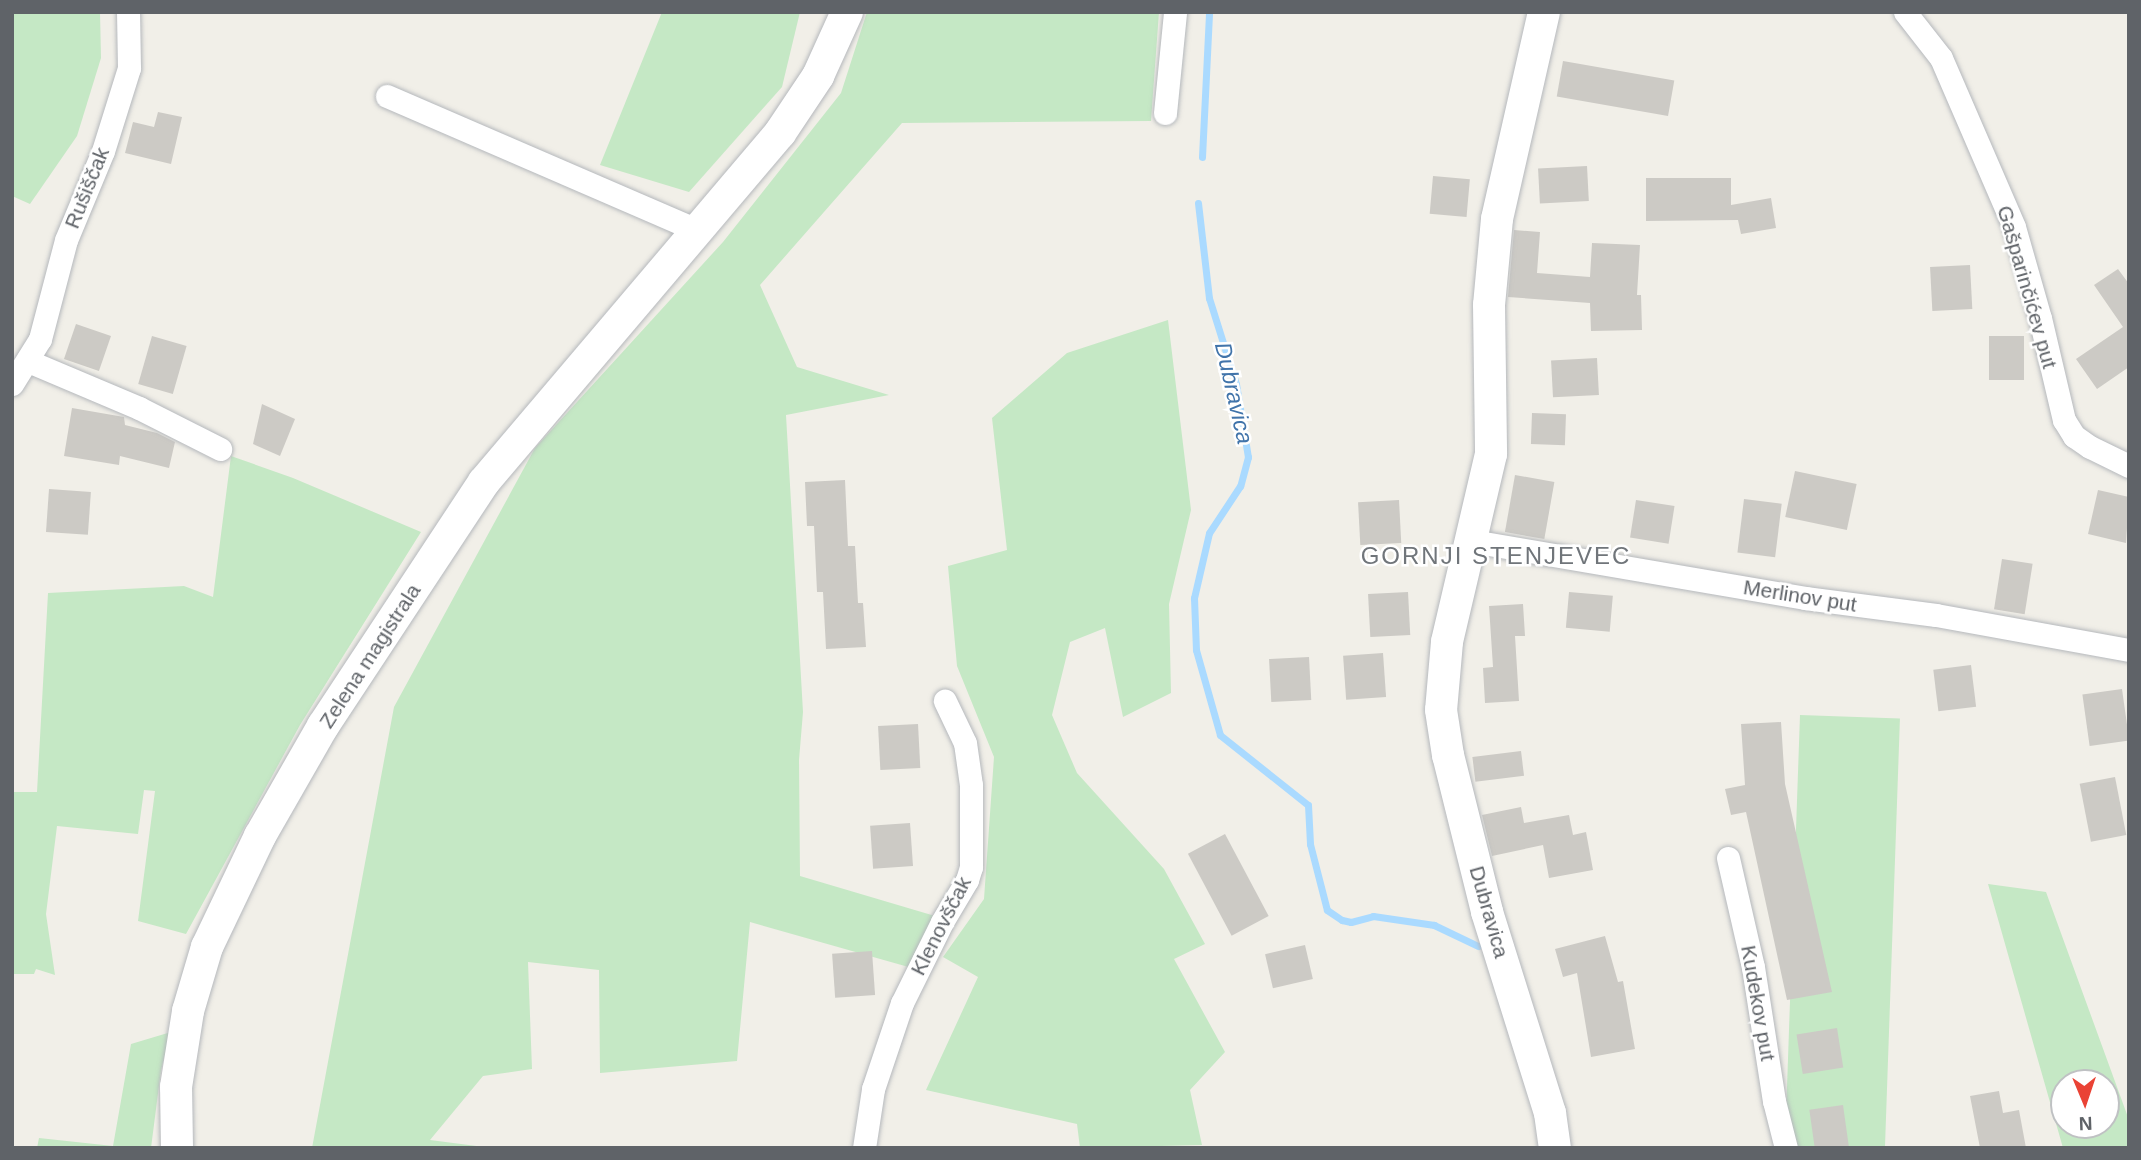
<!DOCTYPE html>
<meta charset="utf-8">
<style>
body{margin:0}
#map{position:relative;width:2141px;height:1160px;overflow:hidden;background:#f1efe8;font-family:Arial,sans-serif}
div>[style]{position:absolute}
[style*='--x']{left:calc(var(--x)*1px);top:calc(var(--y)*1px);width:calc(var(--w)*1px);rotate:calc(var(--a)*1deg)}
.green>*{inset:0;background:#c5e8c5;transform-origin:0 0}
.stream>*{height:7px;margin:-3.5px;padding:0 3.5px;transform-origin:3.5px;border-radius:3.5px;background:#aadaff}
.building>*{inset:0;background:#cccac5;transform-origin:0 0}
.roads{filter:drop-shadow(0 0 2px #b5b8bc) drop-shadow(0 0 2px #b5b8bc)}
.street>*{height:23px;margin:-11.5px;padding:0 11.5px;transform-origin:11.5px;border-radius:11.5px;background:#fff}
.secondary>*{height:32px;margin:-16px;padding:0 16px;transform-origin:16px;border-radius:16px;background:#fff}
span{translate:-50% -50%;white-space:nowrap;text-align:center;line-height:1.15;-webkit-text-stroke:5px #fff;paint-order:stroke}
.street-label{font-size:21px;color:#5f6368}
.water-label{font-size:23px;color:#4174aa;font-style:italic}
.quarter-label{font-size:24px;color:#70757a;letter-spacing:2px}
.frame{position:absolute;inset:0;border:14px solid #5f6368;pointer-events:none}
.north{position:absolute;left:2050px;top:1069px;width:70px;height:70px;box-sizing:border-box;background:#fff;border:2px solid #bfc1c3;border-radius:50%;rotate:178deg;font-size:19px;font-weight:700;line-height:28px;text-align:center;color:#5f6368}
.north::after{content:'';display:block;margin:auto;width:24px;height:32px;background:#ea4335;clip-path:polygon(50% 0,100% 100%,50% 72%,0 100%)}
</style>
<div id="map">
<div class="green">
<div style="clip-path:polygon(12px 12px,100px 12px,101px 58px,77px 136px,30px 204px,12px 196px)"></div>
<div style="clip-path:polygon(662px 12px,800px 12px,782px 87px,689px 192px,600px 165px)"></div>
<div style="clip-path:polygon(867px 12px,1159px 12px,1151px 121px,902px 123px,760px 285px,797px 367px,889px 395px,786px 415px,803px 712px,799px 760px,800px 876px,935px 916px,912px 968px,750px 922px,737px 1061px,600px 1073px,599px 970px,528px 962px,532px 1069px,483px 1076px,430px 1140px,492px 1148px,312px 1148px,394px 707px,535px 448px,723px 242px,841px 93px)"></div>
<div style="clip-path:polygon(1168px 320px,1191px 510px,1169px 604px,1171px 693px,1123px 717px,1105px 628px,1070px 642px,1052px 715px,1077px 773px,1164px 869px,1205px 944px,1174px 959px,1225px 1052px,1190px 1090px,1202px 1145px,1080px 1148px,1077px 1124px,926px 1090px,978px 977px,943px 957px,984px 899px,994px 757px,957px 666px,948px 566px,1007px 550px,992px 418px,1067px 353px)"></div>
<div style="clip-path:polygon(231px 456px,293px 478px,421px 532px,300px 725px,186px 934px,138px 921px,155px 791px,144px 790px,138px 834px,57px 826px,46px 914px,55px 975px,36px 969px,34px 974px,12px 974px,12px 792px,37px 792px,48px 593px,184px 586px,213px 597px)"></div>
<div style="left:1800px;top:715px;width:100px;height:439px;rotate:2deg"></div>
<div style="clip-path:polygon(evenodd,1988px 884px,2046px 892px,2129px 1120px,2129px 1148px,2063px 1148px,1988px 884px,2064px 1083px,2106px 1083px,2106px 1125px,2064px 1125px,2064px 1083px)"></div>
<div style="clip-path:polygon(171px 1032px,161px 1070px,151px 1148px,37px 1148px,39px 1138px,113px 1146px,131px 1044px)"></div>
</div>
<div class="stream">
<div style="--x:1202;--y:157;--w:145;--a:-87.2"></div>
<div style="--x:1198;--y:203;--w:96;--a:83.4"></div>
<div style="--x:1209;--y:298;--w:90;--a:72.6"></div>
<div style="--x:1236;--y:384;--w:74;--a:80.7"></div>
<div style="--x:1248;--y:457;--w:30;--a:105"></div>
<div style="--x:1240;--y:486;--w:56;--a:123.4"></div>
<div style="--x:1209;--y:533;--w:67;--a:103"></div>
<div style="--x:1194;--y:598;--w:52;--a:87.8"></div>
<div style="--x:1196;--y:650;--w:88;--a:74.2"></div>
<div style="--x:1220;--y:735;--w:112;--a:38.5"></div>
<div style="--x:1308;--y:805;--w:39;--a:87"></div>
<div style="--x:1310;--y:844;--w:68;--a:75.6"></div>
<div style="--x:1327;--y:910;--w:18;--a:34"></div>
<div style="--x:1342;--y:920;--w:9;--a:13"></div>
<div style="--x:1351;--y:922;--w:23;--a:-15"></div>
<div style="--x:1373;--y:916;--w:62;--a:8.4"></div>
<div style="--x:1434;--y:925;--w:49;--a:25.5"></div>
</div>
<div class="building">
<div style="left:1563px;top:61px;width:113px;height:36px;rotate:10deg"></div>
<div style="clip-path:polygon(158px 112px,182px 117px,171px 164px,125px 153px,133px 122px,154px 127px)"></div>
<div style="left:1587px;top:166px;width:35px;height:49px;rotate:87deg"></div>
<div style="left:1433px;top:176px;width:37px;height:38px;rotate:5deg"></div>
<div style="clip-path:polygon(1646px 178px,1731px 178px,1731px 205px,1771px 198px,1776px 228px,1741px 234px,1738px 220px,1646px 221px)"></div>
<div style="clip-path:polygon(1514px 230px,1540px 232px,1537px 273px,1590px 277px,1592px 243px,1640px 245px,1637px 295px,1641px 295px,1642px 330px,1591px 331px,1590px 303px,1508px 297px)"></div>
<div style="left:1970px;top:265px;width:44px;height:40px;rotate:87deg"></div>
<div style="clip-path:polygon(2118px 269px,2129px 284px,2129px 367px,2097px 389px,2076px 359px,2123px 327px,2094px 285px)"></div>
<div style="left:76px;top:324px;width:37px;height:37px;rotate:19deg"></div>
<div style="left:152px;top:336px;width:36px;height:50px;rotate:16deg"></div>
<div style="left:1989px;top:336px;width:35px;height:44px"></div>
<div style="left:1597px;top:358px;width:37px;height:46px;rotate:87deg"></div>
<div style="clip-path:polygon(262px 404px,295px 419px,280px 456px,253px 444px)"></div>
<div style="clip-path:polygon(72px 408px,124px 417px,125px 425px,157px 433px,175px 442px,169px 468px,120px 456px,119px 465px,64px 456px)"></div>
<div style="left:1532px;top:413px;width:34px;height:31px;rotate:2deg"></div>
<div style="left:1795px;top:471px;width:63px;height:47px;rotate:12deg"></div>
<div style="left:1515px;top:475px;width:40px;height:58px;rotate:10deg"></div>
<div style="clip-path:polygon(845px 480px,848px 546px,855px 546px,858px 603px,863px 603px,866px 647px,826px 649px,823px 592px,817px 592px,814px 526px,807px 526px,805px 482px)"></div>
<div style="left:49px;top:489px;width:42px;height:43px;rotate:4deg"></div>
<div style="clip-path:polygon(2098px 490px,2129px 497px,2126px 543px,2088px 534px)"></div>
<div style="left:1744px;top:499px;width:38px;height:54px;rotate:7deg"></div>
<div style="left:1399px;top:500px;width:43px;height:41px;rotate:87deg"></div>
<div style="left:1636px;top:500px;width:39px;height:38px;rotate:9deg"></div>
<div style="left:2002px;top:559px;width:31px;height:51px;rotate:9deg"></div>
<div style="left:1408px;top:592px;width:43px;height:40px;rotate:87deg"></div>
<div style="left:1569px;top:592px;width:44px;height:36px;rotate:5deg"></div>
<div style="clip-path:polygon(1523px 604px,1525px 636px,1515px 636px,1519px 701px,1485px 703px,1483px 668px,1493px 667px,1489px 606px)"></div>
<div style="left:1383px;top:653px;width:44px;height:40px;rotate:86deg"></div>
<div style="left:1309px;top:657px;width:43px;height:40px;rotate:87deg"></div>
<div style="left:1971px;top:665px;width:42px;height:38px;rotate:83deg"></div>
<div style="left:2122px;top:689px;width:52px;height:40px;rotate:82deg"></div>
<div style="clip-path:polygon(1781px 722px,1785px 784px,1832px 992px,1787px 1000px,1746px 812px,1731px 815px,1725px 789px,1745px 785px,1741px 724px)"></div>
<div style="left:918px;top:724px;width:44px;height:40px;rotate:87deg"></div>
<div style="left:1521px;top:751px;width:25px;height:49px;rotate:83deg"></div>
<div style="left:2115px;top:777px;width:59px;height:36px;rotate:79deg"></div>
<div style="clip-path:polygon(1521px 807px,1524px 823px,1569px 815px,1573px 835px,1586px 832px,1593px 870px,1549px 878px,1543px 845px,1492px 856px,1482px 815px)"></div>
<div style="left:910px;top:823px;width:43px;height:40px;rotate:86deg"></div>
<div style="left:1225px;top:834px;width:93px;height:42px;rotate:62deg"></div>
<div style="clip-path:polygon(1605px 936px,1618px 982px,1623px 981px,1635px 1049px,1591px 1057px,1577px 973px,1563px 977px,1555px 949px)"></div>
<div style="left:1305px;top:945px;width:35px;height:41px;rotate:77deg"></div>
<div style="left:872px;top:951px;width:44px;height:40px;rotate:86deg"></div>
<div style="left:1837px;top:1028px;width:40px;height:41px;rotate:81deg"></div>
<div style="clip-path:polygon(1999px 1091px,2003px 1113px,2019px 1110px,2026px 1148px,1980px 1148px,1970px 1096px)"></div>
<div style="left:1843px;top:1105px;width:43px;height:34px;rotate:82deg"></div>
</div>
<div class="roads">
<div class="street">
<div style="--x:1905;--y:12;--w:58;--a:52"></div>
<div style="--x:1941;--y:58;--w:184;--a:66.6"></div>
<div style="--x:2014;--y:227;--w:95;--a:74.1"></div>
<div style="--x:2040;--y:318;--w:105;--a:76.8"></div>
<div style="--x:2064;--y:420;--w:19;--a:58"></div>
<div style="--x:2074;--y:436;--w:19;--a:35"></div>
<div style="--x:2090;--y:447;--w:43;--a:26"></div>
<div style="--x:387;--y:96;--w:340;--a:23.4"></div>
<div style="--x:1165;--y:113;--w:101;--a:-84.3"></div>
<div style="--x:28;--y:361;--w:121;--a:22.9"></div>
<div style="--x:139;--y:408;--w:91;--a:26.8"></div>
<div style="--x:12;--y:384;--w:53;--a:-58.1"></div>
<div style="--x:40;--y:339;--w:102;--a:-75.3"></div>
<div style="--x:66;--y:240;--w:96;--a:-67.4"></div>
<div style="--x:103;--y:151;--w:87;--a:-72.6"></div>
<div style="--x:129;--y:68;--w:56;--a:-91"></div>
<div style="--x:1472;--y:541;--w:338;--a:9.7"></div>
<div style="--x:1805;--y:598;--w:132;--a:7.4"></div>
<div style="--x:1936;--y:615;--w:196;--a:10.3"></div>
<div style="--x:1728;--y:858;--w:112;--a:77.1"></div>
<div style="--x:1753;--y:967;--w:136;--a:81.1"></div>
<div style="--x:1774;--y:1101;--w:49;--a:75.7"></div>
<div style="--x:864;--y:1148;--w:60;--a:-81.3"></div>
<div style="--x:873;--y:1089;--w:91;--a:-71.4"></div>
<div style="--x:902;--y:1003;--w:90;--a:-63.7"></div>
<div style="--x:942;--y:922;--w:49;--a:-59.2"></div>
<div style="--x:967;--y:880;--w:14;--a:-73"></div>
<div style="--x:971;--y:867;--w:82;--a:-90"></div>
<div style="--x:971;--y:785;--w:42;--a:-98.1"></div>
<div style="--x:965;--y:743;--w:47;--a:-115.5"></div>
</div>
<div class="secondary">
<div style="--x:1544;--y:12;--w:212;--a:102.8"></div>
<div style="--x:1497;--y:219;--w:86;--a:95.3"></div>
<div style="--x:1489;--y:305;--w:149;--a:89.2"></div>
<div style="--x:1491;--y:454;--w:193;--a:103.2"></div>
<div style="--x:1447;--y:642;--w:68;--a:95"></div>
<div style="--x:1441;--y:710;--w:46;--a:81.2"></div>
<div style="--x:1448;--y:755;--w:162;--a:76"></div>
<div style="--x:1487;--y:912;--w:211;--a:72.6"></div>
<div style="--x:1550;--y:1113;--w:35;--a:82"></div>
<div style="--x:177;--y:1148;--w:61;--a:-90.9"></div>
<div style="--x:176;--y:1087;--w:77;--a:-81"></div>
<div style="--x:188;--y:1011;--w:67;--a:-73.5"></div>
<div style="--x:207;--y:947;--w:123;--a:-64.5"></div>
<div style="--x:260;--y:836;--w:127;--a:-60.2"></div>
<div style="--x:323;--y:726;--w:292;--a:-56.6"></div>
<div style="--x:484;--y:482;--w:458;--a:-49.7"></div>
<div style="--x:780;--y:133;--w:69;--a:-56.3"></div>
<div style="--x:818;--y:76;--w:70;--a:-65.6"></div>
</div>
</div>
<div class="street-label">
<span style="left:87px;top:188px;rotate:-68deg">Rušiščak</span>
<span style="left:2027px;top:287px;rotate:74deg">Gašparinčićev put</span>
<span style="left:1800px;top:596px;rotate:9deg">Merlinov put</span>
<span style="left:370px;top:656px;rotate:-57deg">Zelena magistrala</span>
<span style="left:1489px;top:912px;rotate:74deg">Dubravica</span>
<span style="left:941px;top:926px;rotate:-63deg">Klenovščak</span>
<span style="left:1758px;top:1003px;rotate:80deg">Kudekov put</span>
</div>
<div class="water-label">
<span style="left:1234px;top:393px;rotate:77deg">Dubravica</span>
</div>
<div class="quarter-label">
<span style="left:1496px;top:556px">GORNJI STENJEVEC</span>
</div>
<div class="frame"></div>
<div class="north">N</div>
</div>
